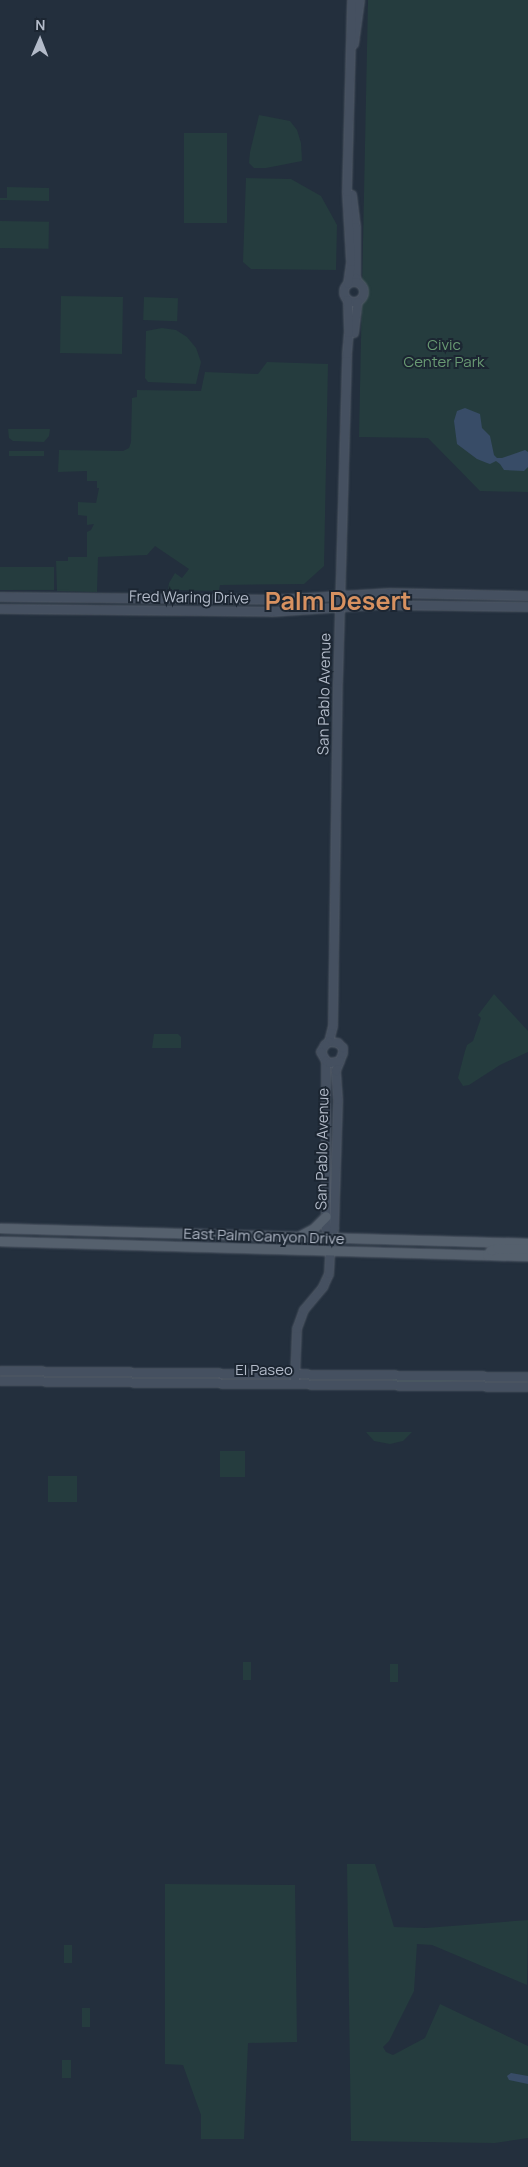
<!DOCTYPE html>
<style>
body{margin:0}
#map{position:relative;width:528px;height:2167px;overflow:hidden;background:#232f3d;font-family:Manrope,sans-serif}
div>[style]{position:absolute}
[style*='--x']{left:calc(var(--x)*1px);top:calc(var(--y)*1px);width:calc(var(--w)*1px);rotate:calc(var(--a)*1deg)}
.green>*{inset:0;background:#253c3e;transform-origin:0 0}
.water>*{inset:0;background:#384c67}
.roads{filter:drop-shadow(0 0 1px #555e6b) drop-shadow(0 0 1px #555e6b)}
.secondary>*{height:8px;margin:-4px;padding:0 4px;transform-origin:4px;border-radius:4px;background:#455060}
.secondary>.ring{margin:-4px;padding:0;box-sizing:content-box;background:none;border:8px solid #455060;border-radius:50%}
.primary>*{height:9px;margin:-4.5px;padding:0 4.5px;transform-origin:4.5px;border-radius:4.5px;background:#55606d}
span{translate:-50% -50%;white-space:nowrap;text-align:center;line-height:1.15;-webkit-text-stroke:4px #1c2632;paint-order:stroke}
.park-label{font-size:15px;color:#699a73}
.street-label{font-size:15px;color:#b3bbc9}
.town-label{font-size:25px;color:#d79160;font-weight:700}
.north{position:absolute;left:15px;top:15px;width:50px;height:50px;-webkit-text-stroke:4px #1c2632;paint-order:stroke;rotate:1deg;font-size:14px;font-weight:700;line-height:20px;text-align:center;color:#b3bbc9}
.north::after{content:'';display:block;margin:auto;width:18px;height:22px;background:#b3bbc9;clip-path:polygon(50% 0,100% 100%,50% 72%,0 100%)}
</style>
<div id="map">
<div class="green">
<div style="clip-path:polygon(368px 0,528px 0,528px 492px,480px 491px,428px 438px,359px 437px)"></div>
<div style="clip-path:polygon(259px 115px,290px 121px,297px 130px,301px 143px,302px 161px,266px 168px,254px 168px,249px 163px,250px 152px)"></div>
<div style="left:184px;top:133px;width:43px;height:90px"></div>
<div style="clip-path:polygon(246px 178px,291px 179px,321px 196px,337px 225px,336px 270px,251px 269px,243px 262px)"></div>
<div style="clip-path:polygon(7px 187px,49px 188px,49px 201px,0 200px,0 198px,7px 198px)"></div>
<div style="left:0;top:221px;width:49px;height:27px;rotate:1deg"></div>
<div style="left:61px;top:296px;width:62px;height:57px;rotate:1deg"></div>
<div style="left:144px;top:297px;width:34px;height:23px;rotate:2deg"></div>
<div style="clip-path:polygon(162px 328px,176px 330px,187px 337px,196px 348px,201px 362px,196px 384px,148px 382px,145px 378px,146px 331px)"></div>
<div style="clip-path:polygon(267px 362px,328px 364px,324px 566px,304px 584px,220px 585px,219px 591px,168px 590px,169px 583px,175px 573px,182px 578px,189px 569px,155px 546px,147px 555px,98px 557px,97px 592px,57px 591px,56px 561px,68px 561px,68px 557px,87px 557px,87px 532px,91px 530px,94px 524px,87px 525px,87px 516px,78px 515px,78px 502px,96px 503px,99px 488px,97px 488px,97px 481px,87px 481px,87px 471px,58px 472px,59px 450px,123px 451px,129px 448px,131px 442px,132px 398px,137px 397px,137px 390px,201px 391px,205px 372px,258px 374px)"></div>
<div style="clip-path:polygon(8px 429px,50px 429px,49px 436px,44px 442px,13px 441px,9px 438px)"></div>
<div style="left:9px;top:451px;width:35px;height:5px"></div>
<div style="left:0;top:567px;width:54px;height:23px"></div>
<div style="clip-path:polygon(494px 994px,528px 1031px,528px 1052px,500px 1065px,469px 1085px,463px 1086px,458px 1078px,465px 1051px,467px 1045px,473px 1041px,481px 1018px,478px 1015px)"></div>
<div style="clip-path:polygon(154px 1034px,178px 1034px,181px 1037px,181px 1048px,152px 1048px)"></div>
<div style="clip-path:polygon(393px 1378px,476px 1379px,442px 1382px,393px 1382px)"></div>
<div style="clip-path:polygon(366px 1432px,412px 1432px,403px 1441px,390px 1444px,374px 1441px)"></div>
<div style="left:220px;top:1451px;width:25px;height:26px"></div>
<div style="left:48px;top:1476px;width:29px;height:26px"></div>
<div style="left:243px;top:1662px;width:8px;height:18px"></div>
<div style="left:390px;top:1664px;width:8px;height:18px"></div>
<div style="clip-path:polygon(347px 1864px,375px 1864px,394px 1927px,426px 1928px,528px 1920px,527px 1985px,432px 1945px,417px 1944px,414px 1991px,389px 2041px,383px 2047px,386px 2052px,393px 2055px,425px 2038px,440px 2004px,528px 2046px,528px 2138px,495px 2143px,351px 2141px)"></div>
<div style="clip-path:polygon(165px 1884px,295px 1885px,297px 2042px,248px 2043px,244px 2139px,201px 2139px,201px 2115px,183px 2065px,165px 2064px)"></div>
<div style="left:64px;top:1945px;width:8px;height:18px"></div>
<div style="left:82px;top:2008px;width:8px;height:19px"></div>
<div style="left:62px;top:2060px;width:9px;height:18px"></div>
</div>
<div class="water">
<div style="clip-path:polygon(465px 408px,480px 414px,482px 428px,490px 436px,494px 455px,497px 458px,502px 458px,525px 450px,528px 452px,528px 467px,524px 471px,504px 470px,500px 464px,496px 461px,490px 464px,487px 463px,477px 459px,457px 444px,454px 421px,457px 411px)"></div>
<div style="clip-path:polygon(511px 2073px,528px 2076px,528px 2084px,509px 2080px,507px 2076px)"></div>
</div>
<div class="roads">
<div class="secondary">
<div style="--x:354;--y:44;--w:44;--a:-82.2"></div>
<div style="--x:352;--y:195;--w:32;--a:83"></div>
<div style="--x:356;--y:227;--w:51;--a:90"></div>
<div style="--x:356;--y:278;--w:6;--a:59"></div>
<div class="ring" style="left:344px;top:282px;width:12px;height:12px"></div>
<div style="--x:348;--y:284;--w:22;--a:-82"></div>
<div style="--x:351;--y:262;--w:70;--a:-93.3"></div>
<div style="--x:347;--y:192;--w:192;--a:-88.5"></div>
<div style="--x:354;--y:333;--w:31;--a:-83"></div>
<div style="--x:0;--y:597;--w:272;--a:0.6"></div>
<div style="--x:272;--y:600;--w:118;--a:-3.4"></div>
<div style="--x:390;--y:593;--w:138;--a:1.2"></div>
<div style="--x:0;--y:609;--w:272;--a:0.6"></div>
<div style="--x:272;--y:612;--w:105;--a:-3.8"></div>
<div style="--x:377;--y:605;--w:151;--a:0.8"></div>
<div style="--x:329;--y:1042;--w:16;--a:-76"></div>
<div style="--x:333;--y:1026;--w:345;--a:-89.2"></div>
<div style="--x:338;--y:681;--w:327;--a:-88.4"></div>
<div style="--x:347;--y:354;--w:21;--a:-85"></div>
<div style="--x:349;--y:333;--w:33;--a:-92"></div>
<div style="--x:326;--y:1061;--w:167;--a:90"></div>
<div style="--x:326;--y:1228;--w:10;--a:61"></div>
<div style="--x:0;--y:1371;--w:528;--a:0.65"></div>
<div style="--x:295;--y:1379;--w:50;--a:-87.7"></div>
<div style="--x:297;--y:1329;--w:20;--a:-70"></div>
<div style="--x:304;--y:1310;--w:30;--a:-50"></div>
<div style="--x:323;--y:1287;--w:14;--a:-65"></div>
<div style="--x:329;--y:1274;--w:37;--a:-87"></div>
<div style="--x:331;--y:1237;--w:9;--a:-69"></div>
<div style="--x:334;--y:1229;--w:129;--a:-88.2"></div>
<div style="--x:338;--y:1100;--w:29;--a:-94"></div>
<div style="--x:336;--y:1071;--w:19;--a:-69"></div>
<div style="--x:343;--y:1053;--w:5;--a:-90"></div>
<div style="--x:343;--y:1048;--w:7;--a:-135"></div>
<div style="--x:338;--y:1043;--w:9;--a:-174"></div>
<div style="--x:329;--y:1042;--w:5;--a:143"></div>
<div style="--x:325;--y:1045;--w:8;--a:120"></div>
<div style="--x:321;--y:1052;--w:10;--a:61"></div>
<div style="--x:326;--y:1061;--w:4;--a:27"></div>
<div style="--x:330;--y:1063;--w:10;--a:-11"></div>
<div style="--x:0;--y:1381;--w:528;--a:0.65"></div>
</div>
<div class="primary">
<div style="--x:0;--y:1228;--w:528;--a:1.63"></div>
<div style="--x:301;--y:1235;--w:13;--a:-27"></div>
<div style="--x:313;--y:1229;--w:18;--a:-45"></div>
<div style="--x:0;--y:1241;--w:528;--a:1.63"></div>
<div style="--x:487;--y:1255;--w:6;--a:-51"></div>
<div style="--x:491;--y:1250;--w:6;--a:-18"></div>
<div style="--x:497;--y:1248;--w:31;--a:2"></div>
</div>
</div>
<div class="park-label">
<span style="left:444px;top:353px">Civic<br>Center Park</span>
</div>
<div class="street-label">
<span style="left:189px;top:597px;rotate:1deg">Fred Waring Drive</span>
<span style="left:324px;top:694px;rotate:-89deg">San Pablo Avenue</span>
<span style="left:322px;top:1149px;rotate:-89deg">San Pablo Avenue</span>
<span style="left:264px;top:1236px;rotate:2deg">East Palm Canyon Drive</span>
<span style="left:264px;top:1370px">El Paseo</span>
</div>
<div class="town-label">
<span style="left:338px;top:601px">Palm Desert</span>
</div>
<div class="north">N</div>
</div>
